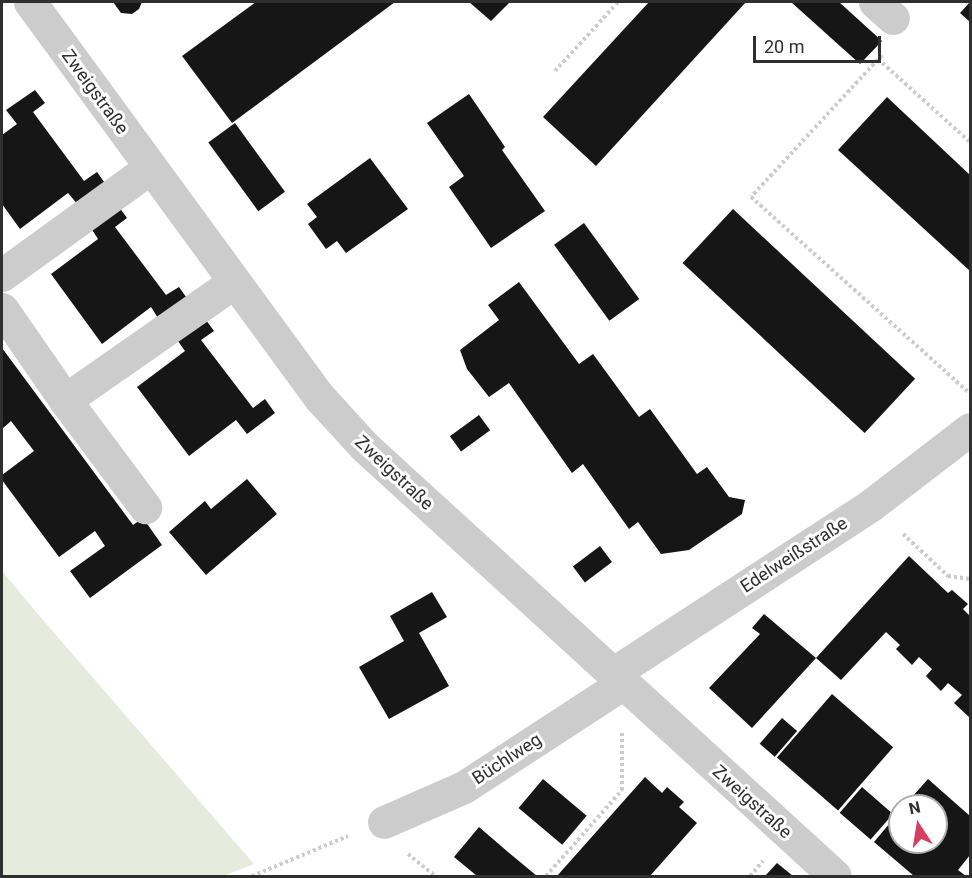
<!DOCTYPE html>
<meta charset="utf-8">
<style>
body{margin:0}
#map{position:relative;width:972px;height:878px;overflow:hidden;background:#fff;font-family:Roboto,sans-serif}
div>[style]{position:absolute}
[style*='--x']{left:calc(var(--x)*1px);top:calc(var(--y)*1px);width:calc(var(--w)*1px);rotate:calc(var(--a)*1deg)}
.green>*{inset:0;background:#e6ebdd}
.building>*{inset:0;background:#161616;transform-origin:0 0}
.path>*{height:4px;margin-top:-2px;transform-origin:0;background:repeating-linear-gradient(90deg,#ccc 0 3px,transparent 0 6px)}
.minor>*{height:33px;margin:-16.5px;padding:0 16.5px;transform-origin:16.5px;border-radius:16.5px;background:#ccc}
span{translate:-50% -50%;white-space:nowrap;text-align:center;line-height:1.15;-webkit-text-stroke:6px #fff;paint-order:stroke}
.street-label{font-size:18px;color:#2f2f2f}
.frame{position:absolute;inset:0;border:3px solid #2f2f2f;pointer-events:none}
.north{position:absolute;left:888px;top:794px;width:60px;height:60px;box-sizing:border-box;background:#fff;border:2px solid #acacac;border-radius:50%;rotate:348deg;font-size:16px;font-weight:700;line-height:24px;text-align:center;color:#2f2f2f}
.north::after{content:'';display:block;margin:auto;width:21px;height:27px;background:#d73f60;clip-path:polygon(50% 0,100% 100%,50% 72%,0 100%)}
.scale{position:absolute;left:753px;top:36px;width:128px;height:27px;box-sizing:border-box;border:3px solid #2f2f2f;border-top:0;padding-left:8px;font-size:18px;line-height:21px;white-space:nowrap;color:#2f2f2f;-webkit-text-stroke:4px #fff;paint-order:stroke}
</style>
<div id="map">
<div class="green">
<div style="clip-path:polygon(2px 571px,37px 613px,254px 864px,223px 876px,2px 876px)"></div>
</div>
<div class="building">
<div style="clip-path:polygon(113px 2px,142px 2px,139px 9px,132px 14px,121px 13px)"></div>
<div style="clip-path:polygon(256px 2px,395px 2px,232px 123px,182px 56px)"></div>
<div style="clip-path:polygon(469px 2px,510px 2px,491px 21px)"></div>
<div style="clip-path:polygon(649px 2px,746px 2px,596px 166px,543px 117px)"></div>
<div style="clip-path:polygon(791px 2px,839px 2px,882px 41px,860px 64px)"></div>
<div style="clip-path:polygon(970px 2px,970px 22px,960px 13px)"></div>
<div style="clip-path:polygon(35px 90px,45px 103px,33px 112px,84px 181px,97px 172px,107px 186px,79px 206px,68px 193px,20px 229px,2px 204px,2px 135px,17px 124px,6px 110px)"></div>
<div style="clip-path:polygon(469px 94px,505px 147px,502px 150px,545px 211px,491px 248px,449px 187px,464px 176px,427px 123px)"></div>
<div style="clip-path:polygon(887px 97px,970px 175px,970px 271px,838px 150px)"></div>
<div style="left:235px;top:123px;width:85px;height:33px;rotate:54deg"></div>
<div style="clip-path:polygon(370px 158px,408px 209px,346px 253px,337px 241px,326px 249px,308px 224px,317px 217px,307px 204px)"></div>
<div style="clip-path:polygon(117px 204px,127px 218px,115px 227px,166px 295px,179px 287px,189px 301px,160px 321px,151px 307px,102px 344px,51px 274px,98px 239px,89px 225px)"></div>
<div style="left:733px;top:209px;width:249px;height:74px;rotate:43deg"></div>
<div style="left:584px;top:223px;width:94px;height:37px;rotate:54deg"></div>
<div style="clip-path:polygon(519px 282px,579px 364px,593px 354px,639px 417px,650px 409px,697px 474px,707px 467px,729px 497px,745px 500px,742px 514px,689px 550px,661px 554px,638px 522px,629px 529px,583px 464px,572px 473px,509px 383px,489px 397px,467px 369px,460px 350px,499px 320px,488px 305px)"></div>
<div style="clip-path:polygon(203px 316px,214px 331px,201px 340px,253px 408px,265px 399px,275px 413px,247px 434px,236px 420px,189px 456px,137px 387px,185px 351px,175px 337px)"></div>
<div style="clip-path:polygon(2px 348px,133px 525px,143px 518px,162px 545px,90px 598px,70px 571px,105px 546px,95px 531px,59px 557px,2px 480px,2px 475px,34px 451px,11px 421px,2px 429px)"></div>
<div style="left:479px;top:415px;width:19px;height:36px;rotate:54deg"></div>
<div style="clip-path:polygon(247px 479px,277px 514px,206px 575px,169px 532px,205px 501px,211px 509px)"></div>
<div style="left:600px;top:546px;width:20px;height:34px;rotate:53deg"></div>
<div style="clip-path:polygon(909px 556px,948px 593px,952px 590px,968px 604px,963px 609px,970px 616px,970px 718px,954px 703px,962px 695px,948px 683px,941px 691px,926px 676px,932px 669px,919px 657px,912px 665px,896px 649px,900px 645px,886px 632px,841px 680px,816px 658px,752px 728px,709px 688px,760px 634px,752px 628px,764px 614px,816px 658px)"></div>
<div style="clip-path:polygon(432px 592px,447px 617px,419px 633px,449px 686px,389px 719px,359px 667px,404px 641px,390px 616px)"></div>
<div style="left:832px;top:694px;width:81px;height:84px;rotate:41deg"></div>
<div style="left:782px;top:718px;width:20px;height:34px;rotate:41deg"></div>
<div style="clip-path:polygon(645px 777px,662px 793px,667px 787px,684px 802px,679px 807px,697px 823px,650px 876px,557px 876px)"></div>
<div style="left:543px;top:779px;width:57px;height:38px;rotate:40deg"></div>
<div style="clip-path:polygon(928px 779px,970px 816px,970px 855px,958px 870px,966px 876px,914px 876px,874px 842px,900px 811px,900px 842px,936px 842px,936px 806px,904px 806px)"></div>
<div style="left:862px;top:787px;width:41px;height:34px;rotate:41deg"></div>
<div style="clip-path:polygon(479px 827px,508px 852px,537px 876px,477px 876px,454px 857px)"></div>
<div style="clip-path:polygon(777px 863px,793px 876px,765px 876px)"></div>
</div>
<div class="path">
<div style="--x:882;--y:55;--w:193;--a:132.7"></div>
<div style="--x:751;--y:197;--w:292;--a:41.9"></div>
<div style="--x:878;--y:59;--w:124;--a:42.1"></div>
<div style="--x:555;--y:71;--w:93;--a:-47.6"></div>
<div style="--x:903;--y:534;--w:62;--a:43"></div>
<div style="--x:948;--y:576;--w:22;--a:8"></div>
<div style="--x:408;--y:854;--w:35;--a:39"></div>
<div style="--x:252;--y:876;--w:104;--a:-22.6"></div>
<div style="--x:546;--y:876;--w:115;--a:-48.5"></div>
<div style="--x:622;--y:790;--w:57;--a:-90"></div>
<div style="--x:750;--y:876;--w:20;--a:-49"></div>
</div>
<div class="minor">
<div style="--x:30;--y:2;--w:492;--a:53.8"></div>
<div style="--x:321;--y:399;--w:65;--a:47.5"></div>
<div style="--x:365;--y:447;--w:636;--a:42.39"></div>
<div style="--x:875;--y:2;--w:24;--a:42"></div>
<div style="--x:2;--y:275;--w:183;--a:-35.9"></div>
<div style="--x:2;--y:309;--w:111;--a:55.3"></div>
<div style="--x:65;--y:400;--w:134;--a:53.2"></div>
<div style="--x:65;--y:400;--w:206;--a:-34.9"></div>
<div style="--x:612;--y:674;--w:309;--a:-33.1"></div>
<div style="--x:871;--y:505;--w:125;--a:-37.5"></div>
<div style="--x:384;--y:822;--w:87;--a:-23.6"></div>
<div style="--x:464;--y:787;--w:189;--a:-33.1"></div>
</div>
<div class="street-label">
<span style="left:95px;top:92px;rotate:54deg">Zweigstraße</span>
<span style="left:394px;top:473px;rotate:43deg">Zweigstraße</span>
<span style="left:794px;top:555px;rotate:-33deg">Edelweißstraße</span>
<span style="left:507px;top:759px;rotate:-33deg">Büchlweg</span>
<span style="left:752px;top:802px;rotate:42deg">Zweigstraße</span>
</div>
<div class="frame"></div>
<div class="north">N</div>
<div class="scale">20 m</div>
</div>
